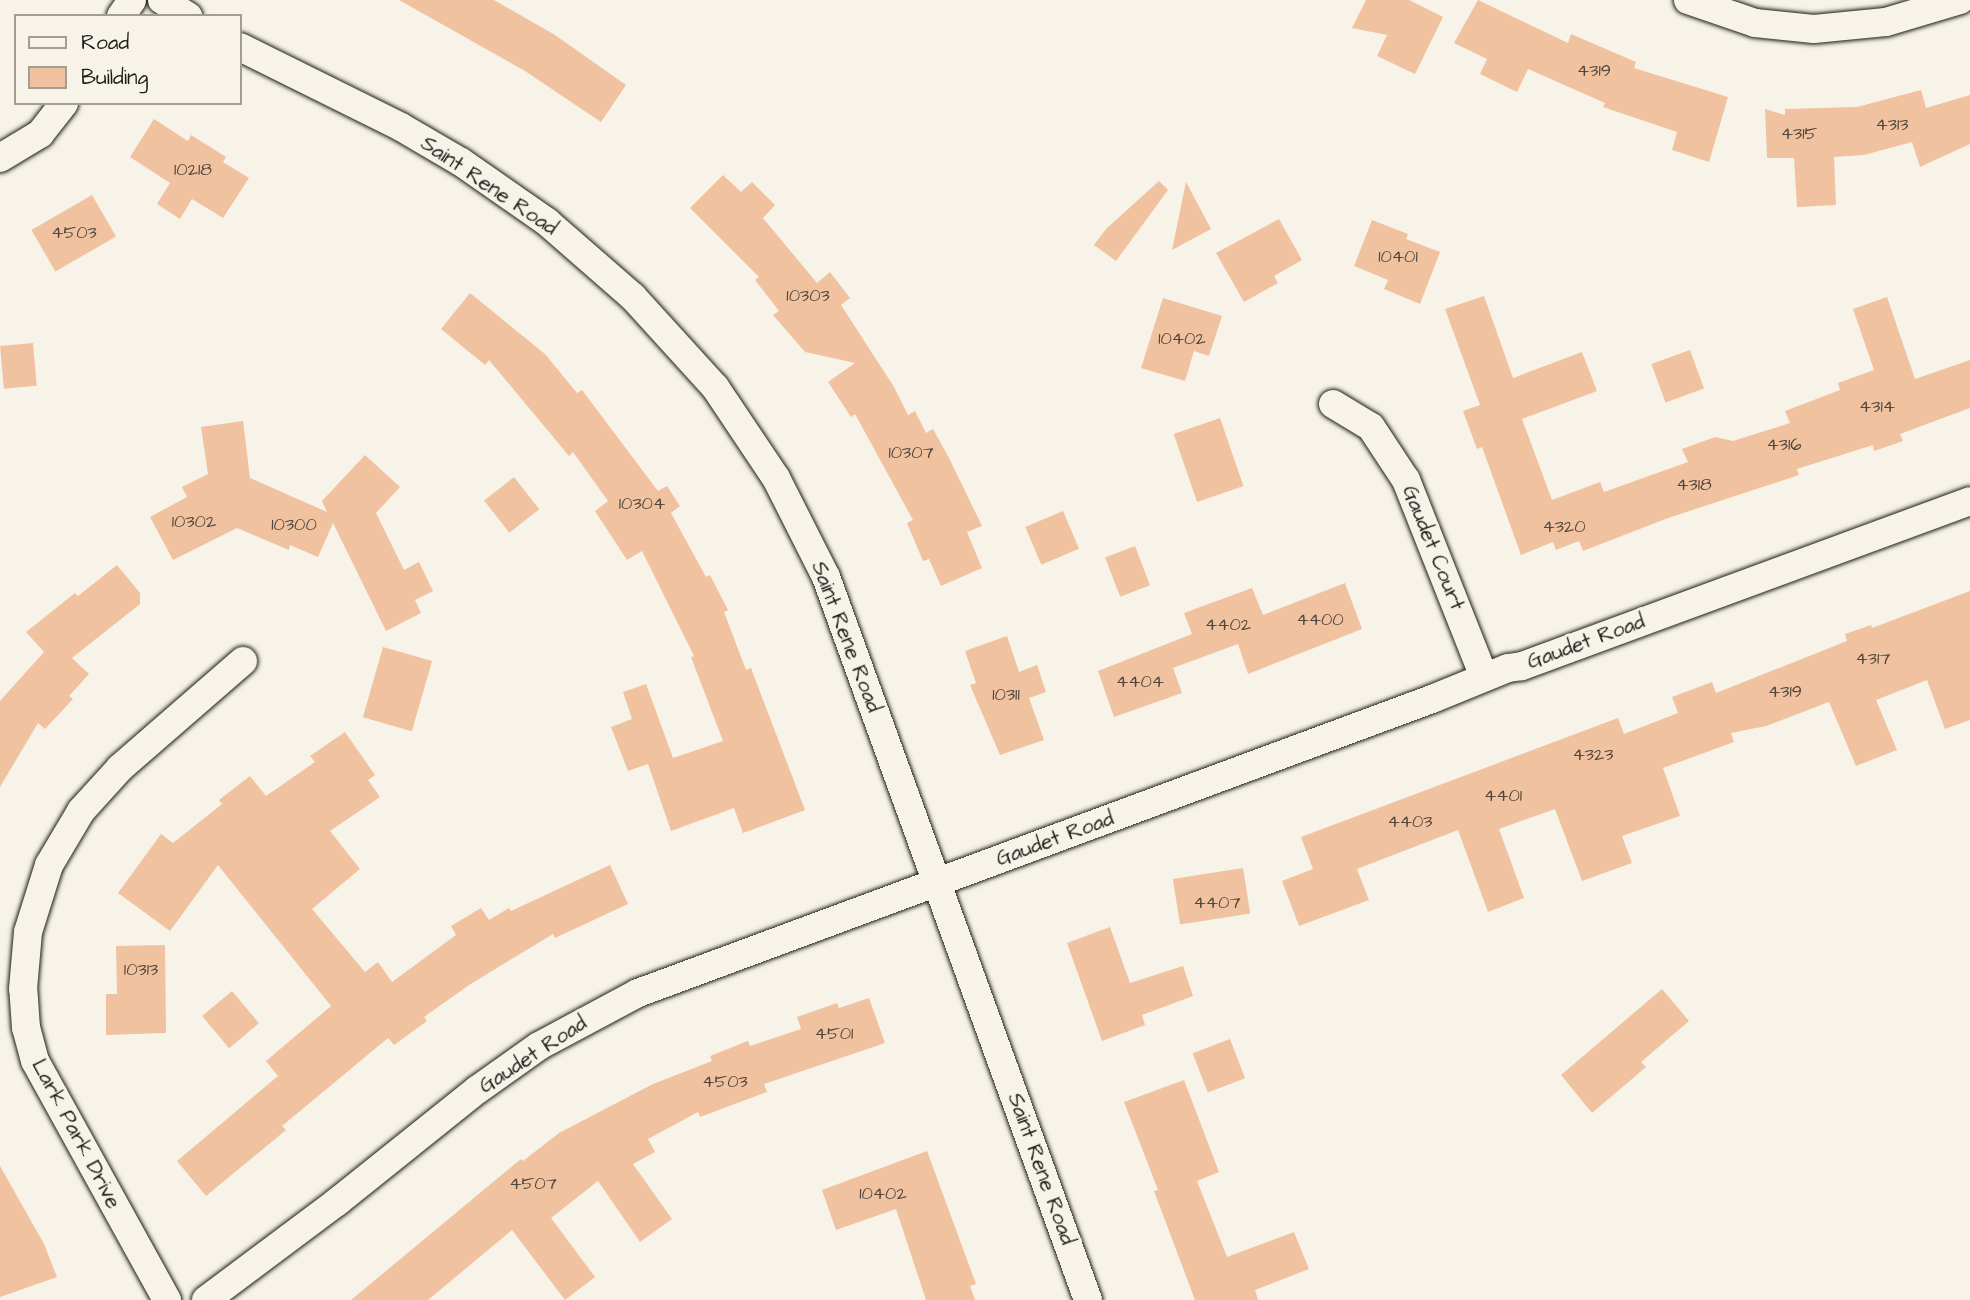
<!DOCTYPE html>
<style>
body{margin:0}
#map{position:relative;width:1970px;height:1300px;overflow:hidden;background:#f7f3e8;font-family:"Architects Daughter",sans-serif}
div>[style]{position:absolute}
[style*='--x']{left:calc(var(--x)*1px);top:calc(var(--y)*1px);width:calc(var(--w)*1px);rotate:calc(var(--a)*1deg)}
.building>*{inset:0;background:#f0c29f;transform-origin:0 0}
.roads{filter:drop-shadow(0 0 2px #1c1c1c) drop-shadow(0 0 2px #1c1c1c)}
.street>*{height:28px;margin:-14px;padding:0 14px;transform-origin:14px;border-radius:14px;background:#f7f3e8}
span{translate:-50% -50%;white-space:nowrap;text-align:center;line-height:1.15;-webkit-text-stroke:5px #f7f3e8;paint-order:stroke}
.number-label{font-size:18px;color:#51463d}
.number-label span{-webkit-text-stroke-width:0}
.street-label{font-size:21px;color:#1c1c1c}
.legend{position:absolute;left:14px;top:14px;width:228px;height:91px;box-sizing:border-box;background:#f7f3e8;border:2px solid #9f9d96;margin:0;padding:9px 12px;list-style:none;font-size:21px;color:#1c1c1c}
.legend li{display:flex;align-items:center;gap:14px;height:35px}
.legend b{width:35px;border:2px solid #9f9d96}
</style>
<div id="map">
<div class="building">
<div style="clip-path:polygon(399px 0,494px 0,555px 35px,626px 85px,601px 122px,525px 71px)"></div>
<div style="clip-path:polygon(1366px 0,1409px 0,1443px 17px,1415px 74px,1377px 56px,1387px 35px,1352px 28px)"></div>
<div style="clip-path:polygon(1478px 0,1568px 43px,1571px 34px,1636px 62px,1634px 68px,1728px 97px,1709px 162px,1672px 150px,1677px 132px,1603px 107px,1605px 103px,1528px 69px,1517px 92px,1480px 74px,1487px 59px,1454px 43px)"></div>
<div style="clip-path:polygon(1921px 90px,1926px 108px,1970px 95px,1970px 144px,1920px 167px,1912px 142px,1864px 155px,1834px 157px,1836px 205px,1797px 207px,1794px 158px,1767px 158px,1765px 109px,1785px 115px,1785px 109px,1857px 107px)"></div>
<div style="clip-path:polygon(154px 119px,188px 141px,191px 135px,226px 157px,223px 162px,249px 178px,223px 218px,192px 199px,180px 219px,157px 204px,170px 183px,130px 157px)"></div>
<div style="clip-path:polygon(723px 175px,741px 192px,752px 182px,775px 205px,763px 218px,817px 283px,830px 272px,850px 298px,841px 305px,894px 387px,908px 415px,915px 411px,926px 433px,933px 429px,949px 458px,982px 526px,967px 532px,982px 568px,941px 586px,929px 559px,923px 561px,907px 523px,913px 520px,855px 414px,851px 417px,828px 382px,855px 363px,805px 352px,773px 315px,779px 311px,755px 280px,759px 277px,690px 208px)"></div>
<div style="clip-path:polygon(1159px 181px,1168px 190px,1116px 261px,1094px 245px,1106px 229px)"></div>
<div style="clip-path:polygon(1186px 182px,1211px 229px,1172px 250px)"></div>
<div style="left:92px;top:195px;width:48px;height:70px;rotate:60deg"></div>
<div style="clip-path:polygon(1279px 219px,1302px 260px,1274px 276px,1278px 283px,1244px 302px,1216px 253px)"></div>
<div style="clip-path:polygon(1372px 220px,1408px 234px,1406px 239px,1440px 252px,1420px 304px,1384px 289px,1388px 280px,1354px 266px)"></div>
<div style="clip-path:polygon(470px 293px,545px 354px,577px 393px,582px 390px,658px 491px,667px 486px,680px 506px,671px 513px,706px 577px,710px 575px,728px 610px,724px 612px,746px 670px,751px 668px,805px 810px,743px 833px,734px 808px,671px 831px,648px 764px,628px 771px,611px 727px,632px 719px,623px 692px,646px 684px,673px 758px,723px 741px,691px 657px,694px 656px,642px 551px,627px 560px,595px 511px,608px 501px,573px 452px,569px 456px,489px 360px,485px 365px,441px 329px)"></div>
<div style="clip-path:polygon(1484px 296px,1513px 378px,1582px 352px,1597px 391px,1522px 419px,1552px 500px,1600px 482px,1604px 492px,1688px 462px,1682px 449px,1715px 437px,1733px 441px,1790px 423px,1785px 411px,1840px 390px,1838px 383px,1874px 370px,1853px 309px,1887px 297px,1915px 379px,1970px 360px,1970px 408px,1900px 434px,1903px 441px,1874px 451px,1873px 445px,1797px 469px,1799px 475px,1668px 518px,1583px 551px,1579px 541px,1556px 550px,1553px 542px,1521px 555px,1482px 447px,1477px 449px,1463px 411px,1480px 405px,1445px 309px)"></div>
<div style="clip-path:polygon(1163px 298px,1222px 316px,1209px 356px,1194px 351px,1185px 381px,1141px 368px)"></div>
<div style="left:33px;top:343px;width:43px;height:33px;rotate:85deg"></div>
<div style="left:1690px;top:350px;width:41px;height:41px;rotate:70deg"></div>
<div style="left:1220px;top:418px;width:72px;height:49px;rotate:71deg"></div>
<div style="clip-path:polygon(243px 421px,250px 478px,327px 512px,322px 501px,365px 455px,400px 487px,376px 513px,404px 570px,419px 562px,433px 591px,415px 600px,421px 613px,386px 631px,333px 523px,318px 557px,290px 545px,289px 550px,237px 528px,173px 560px,150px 517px,187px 497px,182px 487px,208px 474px,201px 427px)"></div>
<div style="left:514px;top:477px;width:41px;height:38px;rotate:52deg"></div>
<div style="left:1063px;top:511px;width:41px;height:41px;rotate:67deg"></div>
<div style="left:1135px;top:546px;width:42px;height:32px;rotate:69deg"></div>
<div style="clip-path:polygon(117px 565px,140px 593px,140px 604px,72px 658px,89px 674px,69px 696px,73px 699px,45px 729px,38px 723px,0 787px,0 701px,44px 652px,26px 632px,75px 593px,78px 596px)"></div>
<div style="clip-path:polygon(1345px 583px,1362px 629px,1248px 674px,1238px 644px,1173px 668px,1182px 693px,1114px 717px,1098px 671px,1192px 634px,1184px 613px,1252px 588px,1263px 615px)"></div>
<div style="clip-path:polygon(1970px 591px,1970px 720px,1945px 729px,1927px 680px,1876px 700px,1897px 750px,1856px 766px,1829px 702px,1766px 726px,1731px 733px,1734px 742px,1663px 768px,1680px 816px,1622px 836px,1632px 863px,1582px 881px,1555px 809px,1499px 829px,1524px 898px,1488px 912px,1458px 830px,1357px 869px,1369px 900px,1299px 926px,1282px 881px,1313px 869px,1301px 837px,1618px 718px,1624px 734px,1678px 713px,1672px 697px,1712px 682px,1716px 693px,1847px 641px,1845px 634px,1871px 625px,1872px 628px)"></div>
<div style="clip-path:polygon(1007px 636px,1019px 672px,1037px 665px,1046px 692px,1029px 698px,1044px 740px,1000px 755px,970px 685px,976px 683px,965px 651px)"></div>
<div style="left:383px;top:647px;width:51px;height:73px;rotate:16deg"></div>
<div style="clip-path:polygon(345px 732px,375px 775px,368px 780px,380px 797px,330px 831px,360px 869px,312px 909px,365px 972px,378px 962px,392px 982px,456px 935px,451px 926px,481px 908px,489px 920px,509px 908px,511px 911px,610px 865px,628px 904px,555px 938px,553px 934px,469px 985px,424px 1017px,427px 1021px,394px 1045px,388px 1038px,282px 1126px,286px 1130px,206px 1196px,177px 1161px,278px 1076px,266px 1061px,331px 1006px,218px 865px,170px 931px,118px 893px,161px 834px,173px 843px,222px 804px,219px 800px,250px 776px,266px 796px,315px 762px,310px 756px)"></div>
<div style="left:1243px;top:868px;width:46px;height:71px;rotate:81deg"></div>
<div style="clip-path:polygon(1110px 927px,1130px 983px,1183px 966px,1193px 996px,1142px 1015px,1145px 1025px,1102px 1041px,1067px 943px)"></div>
<div style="clip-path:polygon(165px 945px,166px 1033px,106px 1035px,106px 994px,117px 994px,116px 946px)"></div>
<div style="clip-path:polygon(1662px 989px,1689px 1021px,1641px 1062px,1646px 1067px,1592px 1113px,1561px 1075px)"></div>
<div style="left:232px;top:991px;width:42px;height:39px;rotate:50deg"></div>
<div style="clip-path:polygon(869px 998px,885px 1043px,764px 1084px,767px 1092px,700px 1117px,698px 1112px,648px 1139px,655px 1152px,633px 1164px,672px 1219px,640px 1242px,598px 1181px,551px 1218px,595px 1277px,565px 1300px,512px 1230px,428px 1300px,351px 1300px,521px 1159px,523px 1161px,559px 1133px,653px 1084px,712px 1061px,710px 1056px,748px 1041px,750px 1046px,801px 1029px,797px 1017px,837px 1003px,839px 1008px)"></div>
<div style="left:1230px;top:1039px;width:42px;height:40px;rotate:69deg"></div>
<div style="clip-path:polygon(1184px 1080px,1219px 1172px,1197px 1181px,1227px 1257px,1294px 1232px,1309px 1269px,1255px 1290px,1258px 1300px,1195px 1300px,1154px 1191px,1158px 1190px,1124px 1102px)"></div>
<div style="clip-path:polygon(927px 1151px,976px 1284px,970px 1286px,975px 1300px,926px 1300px,896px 1209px,836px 1230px,822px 1190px)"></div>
<div style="clip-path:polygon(0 1166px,44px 1244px,57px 1277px,0 1297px)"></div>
</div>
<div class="roads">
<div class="street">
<div style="--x:162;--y:0;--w:31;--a:32"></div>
<div style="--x:1688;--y:0;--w:71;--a:18.9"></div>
<div style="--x:1755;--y:23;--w:59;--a:5.8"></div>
<div style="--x:1814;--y:29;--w:72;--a:-5.6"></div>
<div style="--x:1886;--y:22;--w:77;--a:-16.6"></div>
<div style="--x:121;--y:16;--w:19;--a:-55"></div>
<div style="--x:240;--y:47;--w:180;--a:26.4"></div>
<div style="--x:401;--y:127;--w:69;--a:30.3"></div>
<div style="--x:461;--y:162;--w:105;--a:34.9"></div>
<div style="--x:547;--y:222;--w:114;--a:41.1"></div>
<div style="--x:633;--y:297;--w:122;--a:47.7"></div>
<div style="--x:715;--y:387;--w:110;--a:56.2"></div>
<div style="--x:776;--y:478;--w:111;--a:63.2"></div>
<div style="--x:826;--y:577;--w:769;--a:70.08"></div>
<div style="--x:0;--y:158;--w:47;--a:-31"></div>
<div style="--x:40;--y:134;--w:39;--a:-52"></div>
<div style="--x:1333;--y:404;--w:44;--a:31.2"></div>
<div style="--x:1371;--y:427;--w:64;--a:56.6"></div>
<div style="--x:1406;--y:480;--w:212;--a:68.4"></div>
<div style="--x:167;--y:1300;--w:273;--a:-118.9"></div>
<div style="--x:35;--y:1061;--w:34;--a:-105"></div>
<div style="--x:26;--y:1028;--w:39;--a:-94"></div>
<div style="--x:23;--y:989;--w:57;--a:-85"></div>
<div style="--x:28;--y:932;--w:70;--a:-72.6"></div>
<div style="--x:49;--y:865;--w:63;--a:-59.3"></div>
<div style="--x:81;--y:811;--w:58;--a:-47.8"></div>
<div style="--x:120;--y:768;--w:163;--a:-41"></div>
<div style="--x:206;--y:1300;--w:164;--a:-36.8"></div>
<div style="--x:337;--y:1202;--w:179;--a:-38.7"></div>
<div style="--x:477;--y:1090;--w:76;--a:-35.4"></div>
<div style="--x:539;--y:1046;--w:112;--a:-28.2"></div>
<div style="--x:638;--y:993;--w:847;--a:-20.32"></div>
<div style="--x:1432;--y:699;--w:82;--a:-22.2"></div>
<div style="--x:1508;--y:668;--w:14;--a:-8"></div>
<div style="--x:1522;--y:666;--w:477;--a:-20.2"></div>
</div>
</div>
<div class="number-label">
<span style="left:1594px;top:71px">4319</span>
<span style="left:1892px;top:125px">4313</span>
<span style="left:1799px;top:134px">4315</span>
<span style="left:193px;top:170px">10218</span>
<span style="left:74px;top:233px">4503</span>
<span style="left:1398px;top:257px">10401</span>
<span style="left:808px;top:296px">10303</span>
<span style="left:1182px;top:339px">10402</span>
<span style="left:1877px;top:407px">4314</span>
<span style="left:1784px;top:445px">4316</span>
<span style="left:911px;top:453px">10307</span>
<span style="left:1694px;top:485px">4318</span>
<span style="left:642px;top:504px">10304</span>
<span style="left:194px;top:522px">10302</span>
<span style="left:294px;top:525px">10300</span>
<span style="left:1564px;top:527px">4320</span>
<span style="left:1320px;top:620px">4400</span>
<span style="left:1228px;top:625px">4402</span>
<span style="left:1873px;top:659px">4317</span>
<span style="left:1140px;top:682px">4404</span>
<span style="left:1785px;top:692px">4319</span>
<span style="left:1006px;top:695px">10311</span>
<span style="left:1593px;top:755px">4323</span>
<span style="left:1503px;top:796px">4401</span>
<span style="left:1410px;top:822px">4403</span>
<span style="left:1217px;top:903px">4407</span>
<span style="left:141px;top:970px">10313</span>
<span style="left:834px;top:1034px">4501</span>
<span style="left:725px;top:1082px">4503</span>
<span style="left:533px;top:1184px">4507</span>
<span style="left:883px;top:1194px">10402</span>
</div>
<div class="street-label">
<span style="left:489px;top:186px;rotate:34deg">Saint Rene Road</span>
<span style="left:1433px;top:548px;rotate:68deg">Gaudet Court</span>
<span style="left:846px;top:637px;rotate:69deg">Saint Rene Road</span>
<span style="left:1586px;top:642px;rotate:-20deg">Gaudet Road</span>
<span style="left:1055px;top:839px;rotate:-20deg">Gaudet Road</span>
<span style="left:533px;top:1055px;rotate:-33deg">Gaudet Road</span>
<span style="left:76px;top:1134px;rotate:62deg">Lark Park Drive</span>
<span style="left:1041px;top:1169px;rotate:70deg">Saint Rene Road</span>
</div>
<ul class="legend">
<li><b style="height:9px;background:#f7f3e8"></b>Road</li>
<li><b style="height:19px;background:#f0c29f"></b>Building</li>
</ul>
</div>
